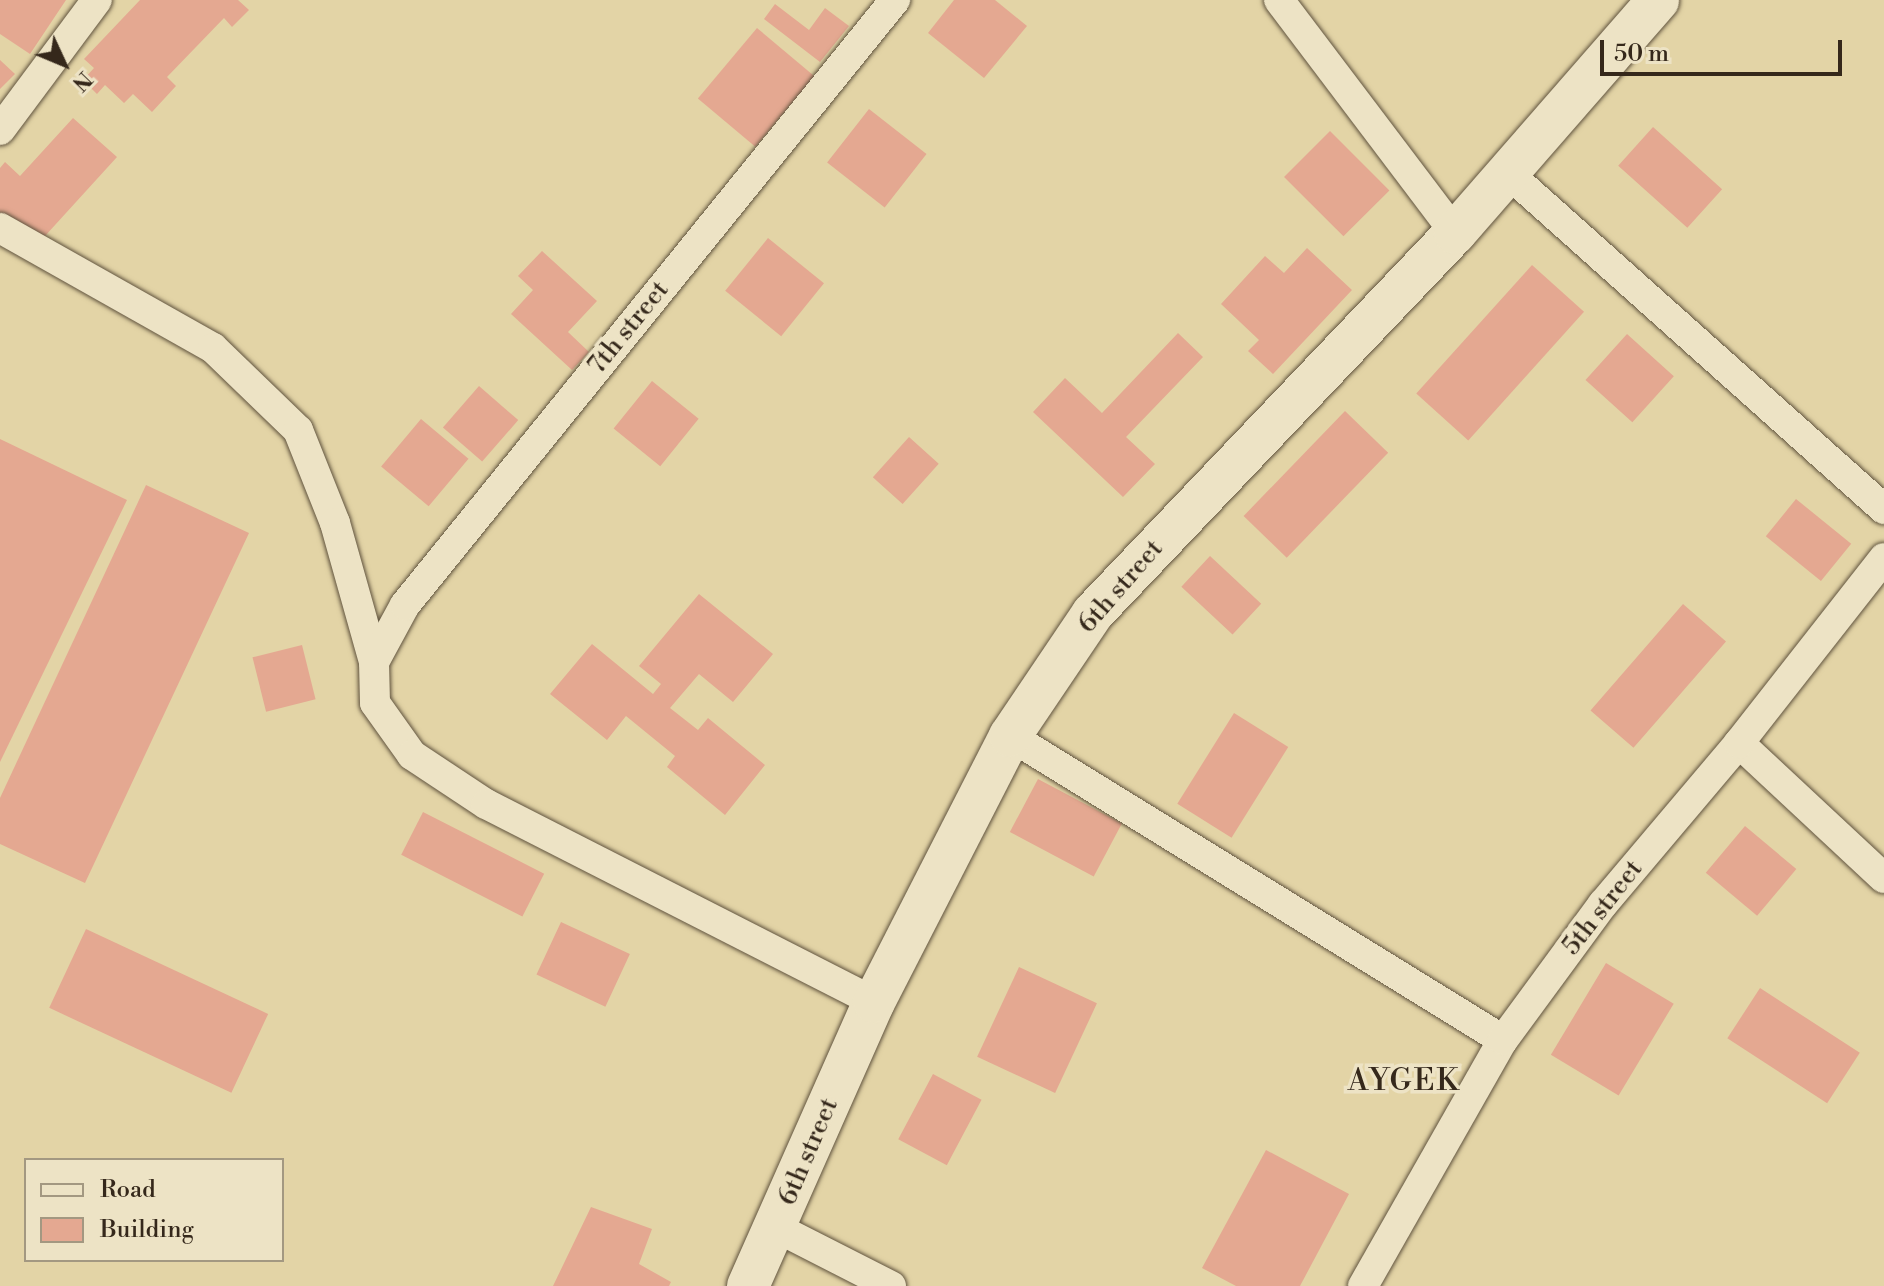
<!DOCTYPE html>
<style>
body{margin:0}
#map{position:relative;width:1884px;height:1286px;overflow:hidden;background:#e3d4a6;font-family:"Libre Bodoni",serif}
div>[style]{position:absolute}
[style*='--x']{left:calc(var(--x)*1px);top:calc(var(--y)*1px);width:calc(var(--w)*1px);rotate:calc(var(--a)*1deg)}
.building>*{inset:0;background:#e4a891;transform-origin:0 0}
.roads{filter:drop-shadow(0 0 2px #60533e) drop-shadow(0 0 2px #60533e)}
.minor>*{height:30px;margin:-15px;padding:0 15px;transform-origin:15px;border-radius:15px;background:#ede3c5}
.secondary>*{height:42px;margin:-21px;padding:0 21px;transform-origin:21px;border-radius:21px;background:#ede3c5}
span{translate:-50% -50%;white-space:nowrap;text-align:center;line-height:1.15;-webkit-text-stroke:7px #ede3c5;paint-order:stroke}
.street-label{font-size:26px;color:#35281b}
.quarter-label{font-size:30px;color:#35281b;letter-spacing:2px}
.legend{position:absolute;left:24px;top:1158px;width:260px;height:104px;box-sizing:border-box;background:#ede3c5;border:2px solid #a39881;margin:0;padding:10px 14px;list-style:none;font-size:24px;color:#35281b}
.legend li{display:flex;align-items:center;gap:16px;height:40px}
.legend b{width:40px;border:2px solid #a39881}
.north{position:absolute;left:24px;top:24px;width:80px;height:80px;-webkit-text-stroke:6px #ede3c5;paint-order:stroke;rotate:134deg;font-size:22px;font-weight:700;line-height:32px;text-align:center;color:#35281b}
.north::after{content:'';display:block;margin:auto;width:28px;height:36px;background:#35281b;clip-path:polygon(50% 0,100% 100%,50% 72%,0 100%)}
.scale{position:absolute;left:1600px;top:40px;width:242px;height:36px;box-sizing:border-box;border:4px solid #35281b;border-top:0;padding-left:10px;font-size:24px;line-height:28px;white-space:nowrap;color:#35281b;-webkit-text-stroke:6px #ede3c5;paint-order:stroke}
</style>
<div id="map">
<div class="building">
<div style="clip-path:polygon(0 0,66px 0,30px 54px,0 34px)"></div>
<div style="clip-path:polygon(140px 0,238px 0,249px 10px,232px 27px,224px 18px,167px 77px,176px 86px,152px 112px,133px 94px,124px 103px,105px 85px,97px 94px,83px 80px,94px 68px,84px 59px)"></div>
<div style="clip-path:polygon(954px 0,995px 0,1027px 26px,984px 78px,928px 33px)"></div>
<div style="clip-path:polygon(775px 4px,809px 30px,825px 8px,849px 26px,820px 62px,764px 19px)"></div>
<div style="left:757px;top:28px;width:75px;height:92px;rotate:40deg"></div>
<div style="clip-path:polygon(0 60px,15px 74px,0 89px)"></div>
<div style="left:869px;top:109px;width:73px;height:68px;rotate:38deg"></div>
<div style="clip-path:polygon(73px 118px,117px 157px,35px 247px,0 215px,0 168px,5px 162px,20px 176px)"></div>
<div style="left:1653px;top:127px;width:93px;height:52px;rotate:42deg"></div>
<div style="left:1330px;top:131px;width:84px;height:65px;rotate:45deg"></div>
<div style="left:768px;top:238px;width:72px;height:68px;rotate:39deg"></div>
<div style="clip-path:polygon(1307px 248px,1352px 290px,1273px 374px,1248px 351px,1259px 340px,1221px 304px,1265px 256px,1284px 273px)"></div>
<div style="clip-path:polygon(542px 251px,597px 301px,568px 332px,589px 352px,572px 370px,511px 314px,533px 290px,518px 276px)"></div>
<div style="left:1532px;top:265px;width:70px;height:173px;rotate:42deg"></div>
<div style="clip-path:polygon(1178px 333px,1203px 357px,1126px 437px,1155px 464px,1123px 497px,1033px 412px,1065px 378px,1102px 413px)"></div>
<div style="left:1627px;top:334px;width:63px;height:62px;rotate:42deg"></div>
<div style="left:652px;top:381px;width:60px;height:61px;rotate:39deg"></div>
<div style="left:479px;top:386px;width:52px;height:55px;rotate:41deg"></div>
<div style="left:1345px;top:411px;width:60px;height:146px;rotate:44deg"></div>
<div style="left:421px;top:419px;width:62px;height:62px;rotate:40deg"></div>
<div style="left:909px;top:437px;width:40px;height:54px;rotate:42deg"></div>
<div style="clip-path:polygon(0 439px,127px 500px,0 762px)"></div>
<div style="clip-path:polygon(146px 485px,249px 533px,85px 883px,0 844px,0 798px)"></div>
<div style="left:1796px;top:499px;width:71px;height:48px;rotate:39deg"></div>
<div style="left:1210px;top:556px;width:70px;height:42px;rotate:43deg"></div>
<div style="clip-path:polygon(699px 594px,773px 654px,733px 702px,699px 674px,670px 708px,698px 730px,708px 718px,765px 765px,725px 815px,667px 767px,675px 756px,626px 716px,607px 740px,550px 694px,592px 644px,653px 694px,661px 684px,639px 666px)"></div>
<div style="left:1683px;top:604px;width:57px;height:141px;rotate:41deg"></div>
<div style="left:302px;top:645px;width:56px;height:51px;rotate:76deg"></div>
<div style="left:1234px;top:713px;width:64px;height:107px;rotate:32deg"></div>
<div style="left:1038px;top:779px;width:95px;height:60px;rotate:28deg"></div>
<div style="left:423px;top:812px;width:136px;height:48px;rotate:27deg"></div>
<div style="left:1745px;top:826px;width:67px;height:61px;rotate:40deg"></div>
<div style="left:561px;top:922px;width:76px;height:58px;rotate:25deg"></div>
<div style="left:86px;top:929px;width:201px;height:87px;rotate:25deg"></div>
<div style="left:1606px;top:963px;width:79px;height:107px;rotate:31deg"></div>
<div style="left:1019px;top:967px;width:86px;height:99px;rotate:25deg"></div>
<div style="left:1760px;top:988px;width:119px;height:60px;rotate:33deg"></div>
<div style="left:933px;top:1074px;width:55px;height:74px;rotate:28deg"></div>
<div style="clip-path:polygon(1266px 1150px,1349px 1194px,1300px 1286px,1236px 1286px,1202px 1268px)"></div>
<div style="clip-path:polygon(591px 1207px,652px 1229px,639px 1264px,671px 1282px,669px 1286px,553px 1286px)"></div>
</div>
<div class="roads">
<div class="minor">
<div style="--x:1279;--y:0;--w:292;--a:52.9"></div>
<div style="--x:0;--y:130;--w:162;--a:-53.3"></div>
<div style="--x:1509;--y:174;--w:503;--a:41.78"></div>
<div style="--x:0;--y:228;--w:244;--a:29.4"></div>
<div style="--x:213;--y:348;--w:118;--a:44"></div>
<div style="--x:298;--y:430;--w:100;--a:68.3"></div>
<div style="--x:335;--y:523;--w:144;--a:74.3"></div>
<div style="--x:374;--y:662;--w:41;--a:88.6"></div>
<div style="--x:375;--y:703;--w:64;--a:54.6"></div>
<div style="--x:412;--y:755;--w:89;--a:33.5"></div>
<div style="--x:486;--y:804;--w:436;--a:27"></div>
<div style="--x:374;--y:662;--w:65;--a:-61.5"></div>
<div style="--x:405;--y:605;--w:779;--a:-51"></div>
<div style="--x:1010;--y:736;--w:579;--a:31.66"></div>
<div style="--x:1739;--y:743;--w:198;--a:43"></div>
<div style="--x:777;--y:1228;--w:128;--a:27"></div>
<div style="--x:1363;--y:1286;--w:283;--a:-60.4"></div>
<div style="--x:1503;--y:1040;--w:169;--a:-53.7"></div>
<div style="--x:1603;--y:904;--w:211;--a:-49.8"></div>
<div style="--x:1739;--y:743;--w:235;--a:-51.9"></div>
</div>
<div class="secondary">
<div style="--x:748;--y:1286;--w:311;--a:-66.1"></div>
<div style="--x:874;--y:1002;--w:299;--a:-62.9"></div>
<div style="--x:1010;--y:736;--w:148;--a:-56"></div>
<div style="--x:1093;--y:613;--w:525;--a:-46.39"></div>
<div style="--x:1455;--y:233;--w:309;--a:-48.9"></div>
</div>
</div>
<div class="street-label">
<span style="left:629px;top:328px;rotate:-51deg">7th street</span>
<span style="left:1121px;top:587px;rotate:-49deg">6th street</span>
<span style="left:1603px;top:908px;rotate:-52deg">5th street</span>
<span style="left:809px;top:1152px;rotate:-67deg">6th street</span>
</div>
<div class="quarter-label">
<span style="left:1404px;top:1081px">AYGEK</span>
</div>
<ul class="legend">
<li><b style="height:10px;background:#ede3c5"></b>Road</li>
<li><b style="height:22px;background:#e4a891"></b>Building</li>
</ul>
<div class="north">N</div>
<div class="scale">50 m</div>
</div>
